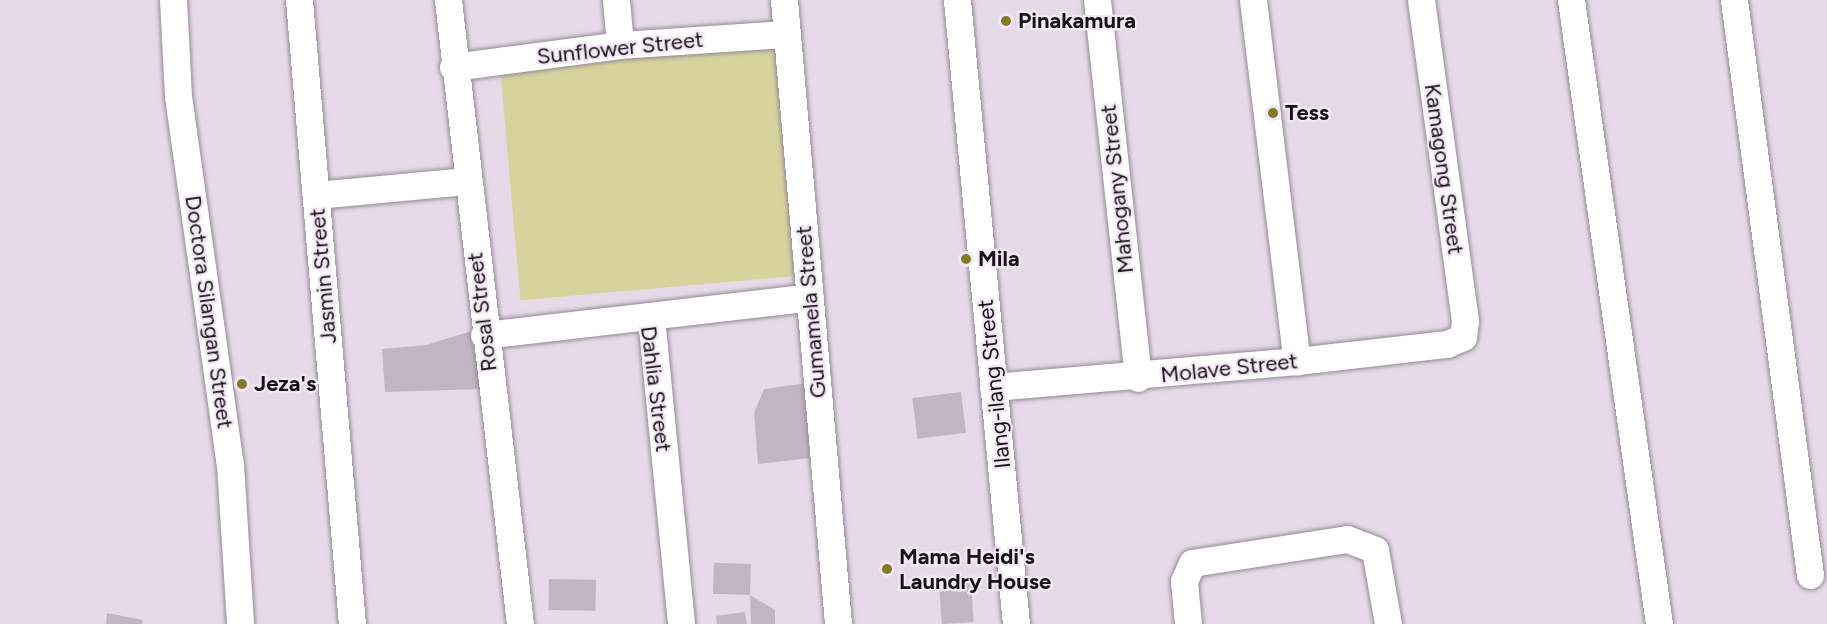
<!DOCTYPE html>
<style>
body{margin:0}
#map{position:relative;width:1827px;height:624px;overflow:hidden;background:#e6dae8;font-family:Figtree,sans-serif}
div>[style]{position:absolute}
[style*='--x']{left:calc(var(--x)*1px);top:calc(var(--y)*1px);width:calc(var(--w)*1px);rotate:calc(var(--a)*1deg)}
.green>*{inset:0;background:#d7d39d;transform-origin:0 0}
.building>*{inset:0;background:#c1b5c3;transform-origin:0 0}
.roads{filter:drop-shadow(0 0 2px #948996) drop-shadow(0 0 2px #948996)}
.street>*{height:27px;margin:-13.5px;padding:0 13.5px;transform-origin:13.5px;border-radius:13.5px;background:#fff}
.dots>*{width:16px;height:16px;translate:-50% -50%;box-sizing:border-box;border:3px solid #f4e7f5;border-radius:50%}
span{translate:-50% -50%;white-space:nowrap;text-align:center;line-height:1.15;-webkit-text-stroke:4.5px #f4e7f5;paint-order:stroke}
.poi-label{font-size:22px;color:#161217;font-weight:700}
.left{translate:0 -50%;text-align:left}
.street-label{font-size:22px;color:#161217}
</style>
<div id="map">
<div class="green">
<div style="left:775px;top:43px;width:234px;height:276px;rotate:85deg"></div>
</div>
<div class="building">
<div style="clip-path:polygon(475px 330px,483px 389px,385px 392px,382px 349px,426px 345px)"></div>
<div style="clip-path:polygon(809px 383px,812px 458px,758px 464px,754px 413px,764px 389px)"></div>
<div style="left:961px;top:392px;width:41px;height:49px;rotate:83deg"></div>
<div style="left:751px;top:564px;width:31px;height:37px;rotate:92deg"></div>
<div style="left:549px;top:579px;width:47px;height:31px;rotate:1deg"></div>
<div style="left:971px;top:583px;width:39px;height:32px;rotate:86deg"></div>
<div style="clip-path:polygon(750px 595px,775px 610px,775px 624px,751px 624px)"></div>
<div style="clip-path:polygon(745px 612px,747px 624px,717px 624px,716px 616px)"></div>
<div style="clip-path:polygon(107px 613px,143px 620px,142px 624px,106px 624px)"></div>
</div>
<div class="roads">
<div class="street">
<div style="--x:173;--y:0;--w:96;--a:87"></div>
<div style="--x:178;--y:96;--w:372;--a:82"></div>
<div style="--x:230;--y:464;--w:160;--a:86.4"></div>
<div style="--x:299;--y:0;--w:626;--a:85.15"></div>
<div style="--x:448;--y:0;--w:628;--a:83.42"></div>
<div style="--x:616;--y:0;--w:45;--a:84.9"></div>
<div style="--x:784;--y:0;--w:626;--a:85.05"></div>
<div style="--x:957;--y:0;--w:627;--a:84.6"></div>
<div style="--x:1097;--y:0;--w:380;--a:83.8"></div>
<div style="--x:1253;--y:0;--w:364;--a:83.1"></div>
<div style="--x:1571;--y:0;--w:630;--a:81.97"></div>
<div style="--x:1734;--y:0;--w:580;--a:82.47"></div>
<div style="--x:453;--y:67;--w:168;--a:-7.5"></div>
<div style="--x:620;--y:45;--w:167;--a:-3.8"></div>
<div style="--x:316;--y:195;--w:151;--a:-5.3"></div>
<div style="--x:651;--y:317;--w:308;--a:84.4"></div>
<div style="--x:484;--y:335;--w:328;--a:-6.6"></div>
<div style="--x:993;--y:387;--w:305;--a:-4.9"></div>
<div style="--x:1297;--y:361;--w:151;--a:-6.5"></div>
<div style="--x:1447;--y:344;--w:17;--a:-24"></div>
<div style="--x:1463;--y:337;--w:16;--a:-83"></div>
<div style="--x:1465;--y:321;--w:324;--a:-97.8"></div>
<div style="--x:1188;--y:624;--w:43;--a:-95.3"></div>
<div style="--x:1184;--y:581;--w:20;--a:-66"></div>
<div style="--x:1192;--y:563;--w:157;--a:-8.8"></div>
<div style="--x:1347;--y:539;--w:30;--a:21"></div>
<div style="--x:1375;--y:550;--w:75;--a:80"></div>
</div>
</div>
<div class="dots">
<div style="left:1006px;top:21px;background:#837b21"></div>
<div style="left:1273px;top:113px;background:#837b21"></div>
<div style="left:966px;top:259px;background:#837b21"></div>
<div style="left:242px;top:384px;background:#837b21"></div>
<div style="left:887px;top:569px;background:#837b21"></div>
</div>
<div class="poi-label">
<span class="left" style="left:1018px;top:21px">Pinakamura</span>
<span class="left" style="left:1285px;top:113px">Tess</span>
<span class="left" style="left:978px;top:259px">Mila</span>
<span class="left" style="left:254px;top:384px">Jeza's</span>
<span class="left" style="left:899px;top:569px">Mama Heidi's<br>Laundry House</span>
</div>
<div class="street-label">
<span style="left:620px;top:48px;rotate:-6deg">Sunflower Street</span>
<span style="left:1444px;top:169px;rotate:82deg">Kamagong Street</span>
<span style="left:1117px;top:189px;rotate:-96deg">Mahogany Street</span>
<span style="left:323px;top:276px;rotate:-95deg">Jasmin Street</span>
<span style="left:209px;top:312px;rotate:82deg">Doctora Silangan Street</span>
<span style="left:482px;top:312px;rotate:-97deg">Rosal Street</span>
<span style="left:811px;top:312px;rotate:-95deg">Gumamela Street</span>
<span style="left:1229px;top:368px;rotate:-6deg">Molave Street</span>
<span style="left:994px;top:384px;rotate:-96deg">Ilang-ilang Street</span>
<span style="left:656px;top:389px;rotate:83deg">Dahlia Street</span>
</div>
</div>
